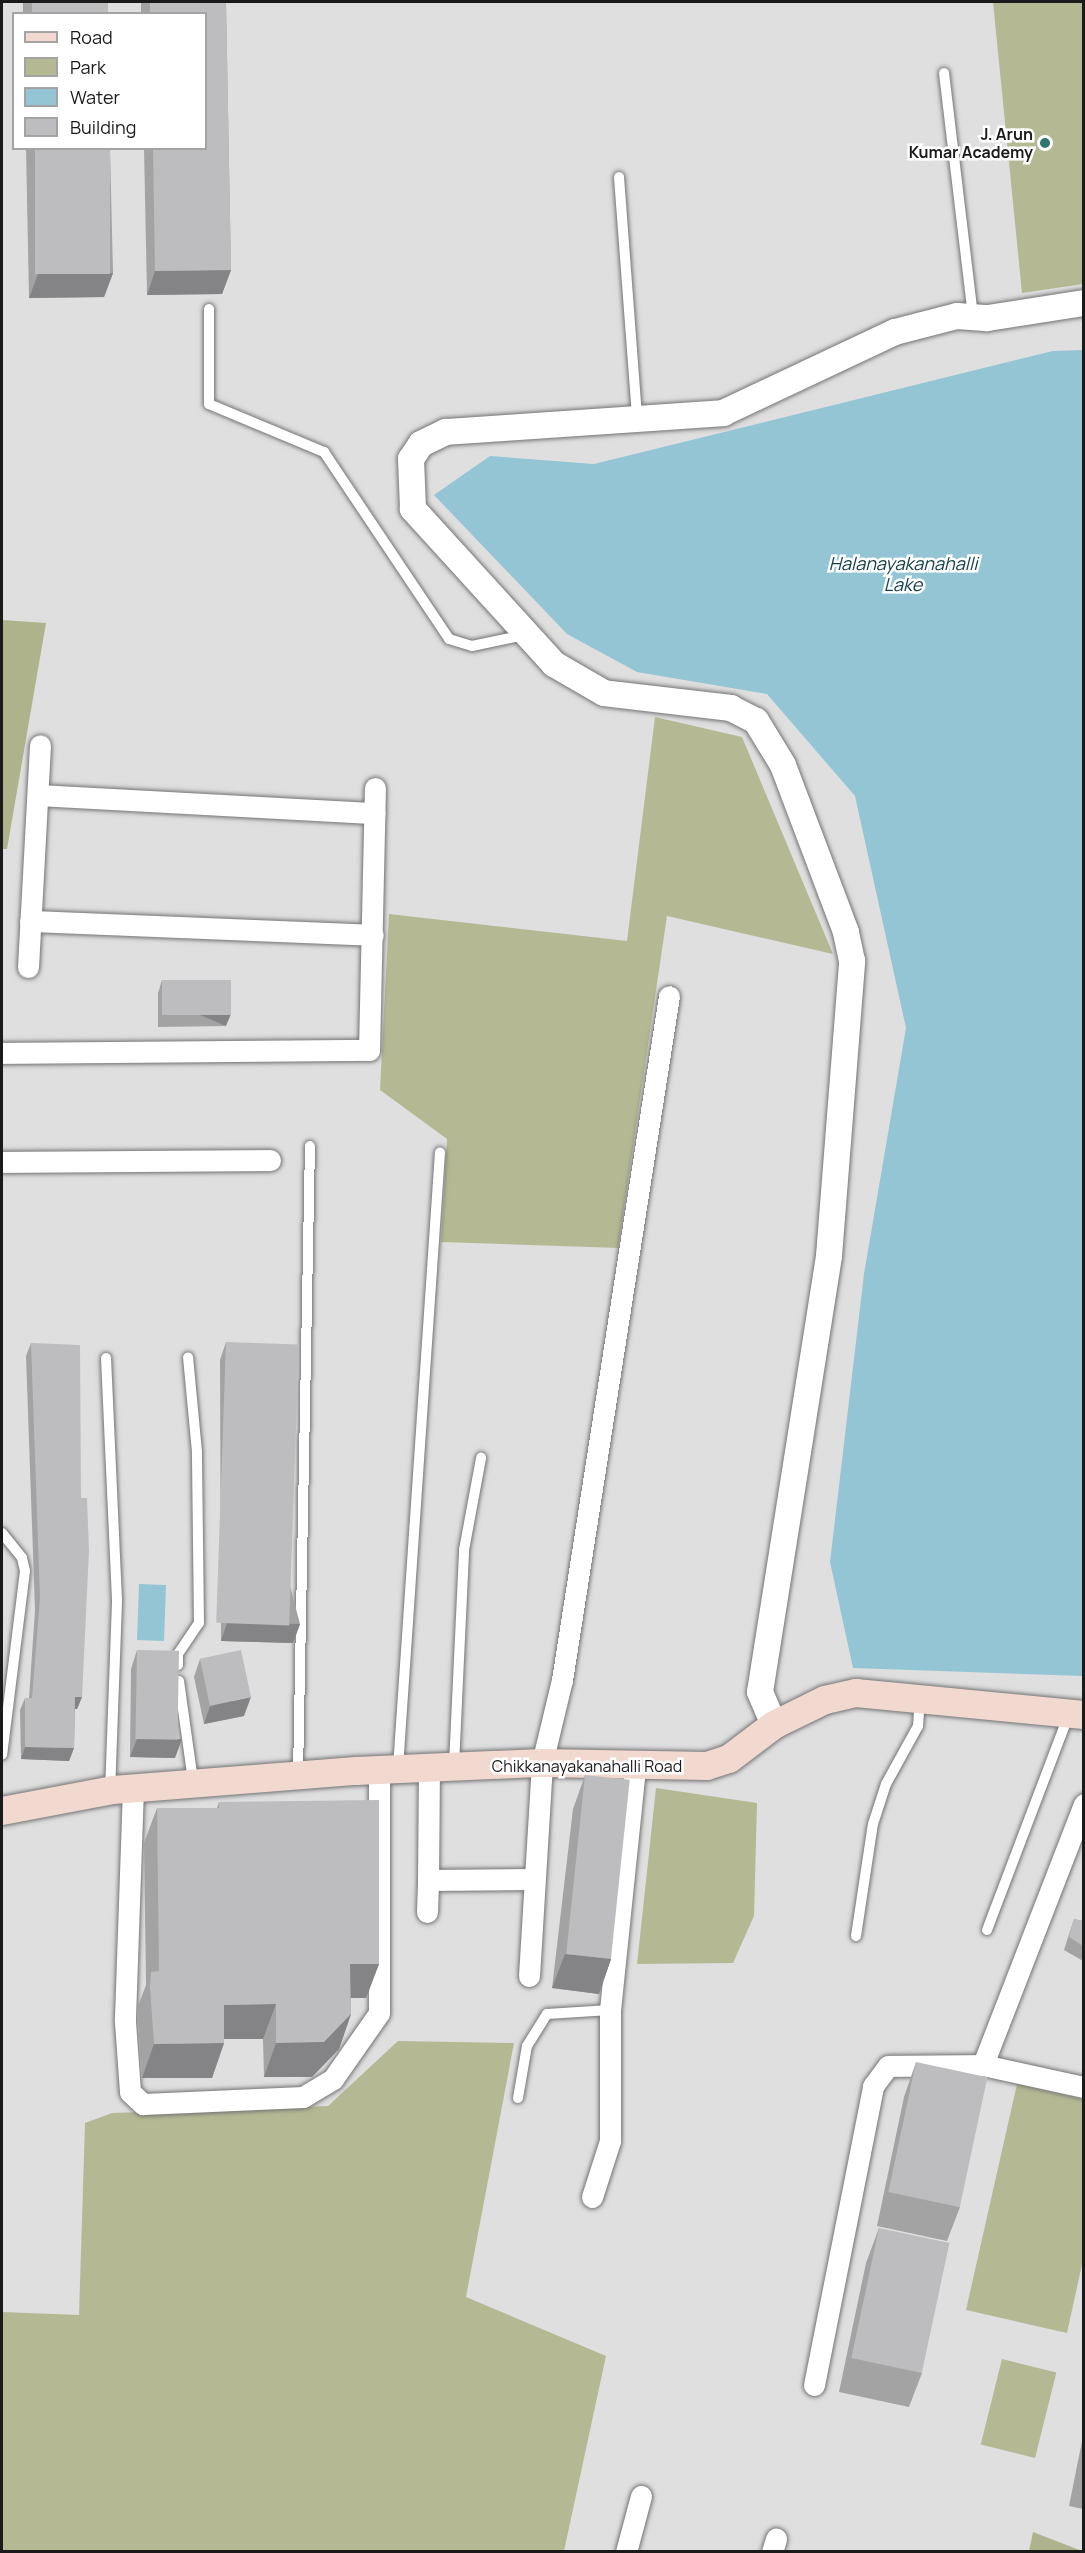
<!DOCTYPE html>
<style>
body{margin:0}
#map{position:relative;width:1085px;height:2553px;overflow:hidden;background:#dfdfe0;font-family:Manrope,sans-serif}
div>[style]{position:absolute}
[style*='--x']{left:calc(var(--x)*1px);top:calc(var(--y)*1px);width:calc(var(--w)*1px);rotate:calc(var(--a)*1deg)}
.green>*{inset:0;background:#b5b993;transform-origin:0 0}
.forest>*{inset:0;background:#afb38b}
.water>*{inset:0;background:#93c5d4;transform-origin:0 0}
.roads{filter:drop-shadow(0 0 2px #747475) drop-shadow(0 0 2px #747475)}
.service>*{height:10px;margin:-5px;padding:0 5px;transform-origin:5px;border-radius:5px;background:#fff}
.minor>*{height:21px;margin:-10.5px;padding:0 10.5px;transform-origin:10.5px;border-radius:10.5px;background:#fff}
.tertiary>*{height:26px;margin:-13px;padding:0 13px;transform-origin:13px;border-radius:13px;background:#fff}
.secondary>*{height:28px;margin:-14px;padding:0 14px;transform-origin:14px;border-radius:14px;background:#f1d9cf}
.wall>*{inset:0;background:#a3a3a4;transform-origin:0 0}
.shaded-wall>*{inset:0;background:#848486;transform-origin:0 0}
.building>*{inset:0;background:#bdbdbf;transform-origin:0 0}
.dots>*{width:16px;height:16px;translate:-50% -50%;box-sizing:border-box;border:3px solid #fff;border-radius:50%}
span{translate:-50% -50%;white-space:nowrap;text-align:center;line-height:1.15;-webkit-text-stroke:5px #fff;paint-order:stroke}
.poi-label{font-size:16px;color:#1a1a1a;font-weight:700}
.right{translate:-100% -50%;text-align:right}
.street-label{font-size:16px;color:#1a1a1a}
.water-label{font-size:18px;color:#15414d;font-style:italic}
.frame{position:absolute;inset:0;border:3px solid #1a1a1a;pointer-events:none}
.legend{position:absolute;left:12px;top:12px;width:195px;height:138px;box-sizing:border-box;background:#fff;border:2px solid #a3a3a3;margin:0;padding:8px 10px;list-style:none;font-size:18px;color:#1a1a1a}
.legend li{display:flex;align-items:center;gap:12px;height:30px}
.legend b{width:30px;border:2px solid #a3a3a3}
</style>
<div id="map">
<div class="green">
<div style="clip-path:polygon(993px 2px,1083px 2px,1083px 284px,1022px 293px)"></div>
<div style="clip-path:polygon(655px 717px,742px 737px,833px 954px,667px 916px,618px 1248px,441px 1242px,447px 1139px,380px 1090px,389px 914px,627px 941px)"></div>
<div style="clip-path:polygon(656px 1788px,757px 1803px,754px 1916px,733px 1963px,637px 1964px)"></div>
<div style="clip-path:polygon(398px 2041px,514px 2043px,466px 2297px,606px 2356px,564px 2551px,2px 2552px,2px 2312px,79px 2315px,85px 2123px,112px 2113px,328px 2106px)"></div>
<div style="clip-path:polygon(1017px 2084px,1083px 2099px,1083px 2260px,1067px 2333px,966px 2310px)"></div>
<div style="left:1002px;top:2359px;width:56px;height:88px;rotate:14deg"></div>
</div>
<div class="forest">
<div style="clip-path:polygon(2px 620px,46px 623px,7px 849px,2px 849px)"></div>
<div style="clip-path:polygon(1033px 2532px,1082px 2551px,1029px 2551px)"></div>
</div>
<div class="water">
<div style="clip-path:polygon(1083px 350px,1083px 1676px,853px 1668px,830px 1562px,864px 1274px,906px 1028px,855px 796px,767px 694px,637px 672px,567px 634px,434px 495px,490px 456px,594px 464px,1053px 351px)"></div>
<div style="left:139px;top:1584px;width:27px;height:56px;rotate:2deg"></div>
</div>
<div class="roads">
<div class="service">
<div style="--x:944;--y:73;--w:246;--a:83.2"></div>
<div style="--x:619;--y:177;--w:243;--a:85.7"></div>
<div style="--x:209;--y:309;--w:95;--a:90"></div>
<div style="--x:209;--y:404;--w:125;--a:22.7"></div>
<div style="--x:324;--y:452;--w:225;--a:56.2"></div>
<div style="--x:449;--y:639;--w:24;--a:17"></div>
<div style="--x:472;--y:646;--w:53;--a:-11.9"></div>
<div style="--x:106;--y:1358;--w:244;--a:87.4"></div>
<div style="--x:117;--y:1602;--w:187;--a:92.1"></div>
<div style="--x:2;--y:1533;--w:32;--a:51"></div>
<div style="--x:22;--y:1558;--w:13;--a:77"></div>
<div style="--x:25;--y:1571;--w:185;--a:97.1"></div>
<div style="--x:178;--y:1665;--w:11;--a:-90"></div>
<div style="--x:178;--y:1654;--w:37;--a:-56"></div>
<div style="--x:199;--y:1623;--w:171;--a:-90.7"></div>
<div style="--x:197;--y:1452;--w:95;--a:-95.4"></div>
<div style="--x:179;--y:1681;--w:101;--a:82"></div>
<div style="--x:454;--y:1765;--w:215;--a:-87.3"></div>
<div style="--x:464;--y:1550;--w:94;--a:-79.5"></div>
<div style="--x:398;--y:1768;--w:617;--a:-86.1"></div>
<div style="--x:298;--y:1775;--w:629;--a:-88.91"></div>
<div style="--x:987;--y:1930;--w:231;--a:-69.2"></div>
<div style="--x:856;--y:1936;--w:113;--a:-81.4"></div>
<div style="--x:873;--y:1824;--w:42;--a:-72"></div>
<div style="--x:886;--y:1784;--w:66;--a:-61.1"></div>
<div style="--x:918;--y:1726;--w:27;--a:-86"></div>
<div style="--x:518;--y:2098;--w:53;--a:-80.2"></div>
<div style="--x:527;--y:2046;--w:38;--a:-58"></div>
<div style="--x:547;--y:2014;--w:63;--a:-3.6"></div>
</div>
<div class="minor">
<div style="--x:39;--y:795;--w:336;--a:3.1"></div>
<div style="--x:30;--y:921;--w:343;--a:2.3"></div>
<div style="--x:28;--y:967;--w:222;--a:-86.9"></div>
<div style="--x:2;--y:1053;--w:367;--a:-0.5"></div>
<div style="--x:369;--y:1050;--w:262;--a:-88.7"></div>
<div style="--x:2;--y:1162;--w:268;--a:-0.4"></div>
<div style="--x:429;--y:1767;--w:113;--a:90.5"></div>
<div style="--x:428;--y:1880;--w:106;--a:-0.5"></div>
<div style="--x:133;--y:1788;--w:234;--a:92"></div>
<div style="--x:125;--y:2022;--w:70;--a:85.9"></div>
<div style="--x:130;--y:2092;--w:18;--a:43"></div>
<div style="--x:143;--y:2104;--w:160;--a:-2.5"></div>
<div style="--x:303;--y:2097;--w:35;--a:-31"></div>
<div style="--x:333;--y:2079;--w:80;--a:-55.1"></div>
<div style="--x:379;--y:2013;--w:243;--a:-90"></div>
<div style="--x:1084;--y:1804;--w:280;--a:111.2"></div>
<div style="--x:983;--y:2065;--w:103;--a:12.3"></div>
<div style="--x:427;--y:1912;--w:32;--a:-88"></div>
<div style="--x:529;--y:1976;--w:213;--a:-86.5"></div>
<div style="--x:542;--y:1763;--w:85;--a:-76.5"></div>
<div style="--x:562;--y:1680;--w:692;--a:-81.11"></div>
<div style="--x:592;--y:2197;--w:59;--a:-72.2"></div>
<div style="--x:610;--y:2141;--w:131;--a:-90"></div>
<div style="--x:610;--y:2010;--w:243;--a:-84.1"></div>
<div style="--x:814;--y:2385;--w:305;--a:-78.8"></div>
<div style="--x:873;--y:2086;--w:25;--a:-53"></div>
<div style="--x:888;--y:2066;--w:95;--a:-0.6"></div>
<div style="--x:626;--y:2552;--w:58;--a:-75"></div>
<div style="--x:772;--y:2552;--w:14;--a:-73"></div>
</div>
<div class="tertiary">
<div style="--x:774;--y:1725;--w:36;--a:-113"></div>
<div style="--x:760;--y:1692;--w:441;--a:-81"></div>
<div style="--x:829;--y:1256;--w:296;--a:-85.5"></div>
<div style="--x:852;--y:961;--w:30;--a:-102"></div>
<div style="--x:846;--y:932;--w:178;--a:-110.7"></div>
<div style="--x:783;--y:765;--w:52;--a:-121.5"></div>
<div style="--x:756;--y:721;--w:28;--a:-153"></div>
<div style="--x:731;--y:708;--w:128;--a:-173.3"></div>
<div style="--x:604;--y:693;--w:58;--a:-149.9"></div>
<div style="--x:554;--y:664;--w:210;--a:-132.3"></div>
<div style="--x:413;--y:509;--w:50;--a:-92.3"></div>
<div style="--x:411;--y:459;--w:18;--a:-56"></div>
<div style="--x:421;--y:444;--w:28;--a:-26"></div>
<div style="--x:446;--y:432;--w:278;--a:-3.9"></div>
<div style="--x:723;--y:413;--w:190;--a:-25.2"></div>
<div style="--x:895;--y:332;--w:64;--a:-14.5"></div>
<div style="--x:957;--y:316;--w:31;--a:4"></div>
<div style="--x:988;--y:318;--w:97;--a:-8.9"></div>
</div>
<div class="secondary">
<div style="--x:2;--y:1811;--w:113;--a:-10.7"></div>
<div style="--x:113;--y:1790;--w:244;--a:-4.5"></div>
<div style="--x:356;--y:1771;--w:186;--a:-2.5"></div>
<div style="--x:542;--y:1763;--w:165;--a:1"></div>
<div style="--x:707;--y:1766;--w:23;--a:-18"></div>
<div style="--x:729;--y:1759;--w:56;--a:-37.1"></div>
<div style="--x:774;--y:1725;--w:57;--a:-26.1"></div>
<div style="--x:825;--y:1700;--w:32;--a:-13"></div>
<div style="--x:856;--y:1693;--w:229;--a:5.5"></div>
</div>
</div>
<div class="wall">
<div style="left:23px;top:2px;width:85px;height:12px"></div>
<div style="clip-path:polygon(141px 2px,226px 2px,231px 270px,222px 294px,147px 295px,144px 148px,206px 148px,206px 14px,141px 14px)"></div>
<div style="clip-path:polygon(26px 148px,110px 148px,113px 273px,104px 297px,29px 298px)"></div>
<div style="clip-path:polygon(162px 980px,226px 1026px,158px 1027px,158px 993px)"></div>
<div style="clip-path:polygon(226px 1342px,300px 1624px,293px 1643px,221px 1641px,220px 1360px)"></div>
<div style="clip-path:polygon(31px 1343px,82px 1697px,77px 1709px,75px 1709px,74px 1748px,69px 1761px,21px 1759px,20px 1710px,25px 1698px,29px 1698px,35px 1610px,26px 1356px)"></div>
<div style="clip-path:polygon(137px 1650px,175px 1758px,130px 1757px,131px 1669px)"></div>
<div style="clip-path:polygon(200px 1659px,244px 1716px,204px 1724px,194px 1677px)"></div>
<div style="clip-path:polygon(585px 1775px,611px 1959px,599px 1994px,552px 1988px,573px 1809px)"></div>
<div style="clip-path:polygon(219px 1802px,379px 1964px,366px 1998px,351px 1998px,351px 2014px,339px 2049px,312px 2077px,264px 2077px,263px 2039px,224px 2039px,224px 2043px,212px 2078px,142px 2078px,138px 2022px,138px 2006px,146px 1985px,144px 1843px,157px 1808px,217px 1808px)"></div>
<div style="clip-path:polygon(1074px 1919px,1083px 1921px,1083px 1961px,1064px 1950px)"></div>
<div style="clip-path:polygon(916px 2062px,960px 2207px,947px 2241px,877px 2226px,904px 2097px)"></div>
<div style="clip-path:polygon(879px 2228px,922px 2373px,909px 2407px,839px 2392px,866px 2263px)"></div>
<div style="clip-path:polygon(1083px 2436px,1083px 2509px,1069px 2506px)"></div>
</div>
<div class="shaded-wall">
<div style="clip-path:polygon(231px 270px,222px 294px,147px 295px,155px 271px)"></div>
<div style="clip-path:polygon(113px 273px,104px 297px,29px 298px,38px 274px)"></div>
<div style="left:231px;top:1014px;width:13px;height:69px;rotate:113deg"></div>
<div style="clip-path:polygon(227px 1623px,300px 1624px,293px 1643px,221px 1641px)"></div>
<div style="clip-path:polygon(75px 1697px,82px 1697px,77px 1709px,71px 1709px)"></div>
<div style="clip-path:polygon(251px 1697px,244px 1716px,204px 1724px,210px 1706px)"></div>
<div style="clip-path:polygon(137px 1739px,182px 1739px,175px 1758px,130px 1757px)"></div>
<div style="clip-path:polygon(25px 1747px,74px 1748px,69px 1761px,21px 1759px)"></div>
<div style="clip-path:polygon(565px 1954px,611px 1959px,599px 1994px,552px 1988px)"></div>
<div style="clip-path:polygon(350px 1964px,379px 1964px,366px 1998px,338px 1998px)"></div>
<div style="clip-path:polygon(276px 2004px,263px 2039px,212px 2039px,224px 2005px)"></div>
<div style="clip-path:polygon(351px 2014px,339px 2049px,312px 2077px,264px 2077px,276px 2043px)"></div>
<div style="clip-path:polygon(224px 2043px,212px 2078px,142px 2078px,154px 2044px)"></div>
</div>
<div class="building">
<div style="left:32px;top:2px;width:76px;height:12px"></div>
<div style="clip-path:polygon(150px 2px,226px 2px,231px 270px,155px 271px,153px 148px,206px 148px,206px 14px,150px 14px)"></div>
<div style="left:35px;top:148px;width:75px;height:126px"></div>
<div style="left:162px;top:980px;width:69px;height:35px"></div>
<div style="left:226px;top:1342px;width:73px;height:281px;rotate:2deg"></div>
<div style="clip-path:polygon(31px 1343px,80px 1345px,81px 1498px,87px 1498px,89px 1551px,82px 1697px,75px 1697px,74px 1748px,25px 1747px,25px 1698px,32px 1698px,40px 1598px)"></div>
<div style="left:137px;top:1650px;width:42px;height:89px;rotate:1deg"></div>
<div style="left:241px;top:1650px;width:48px;height:42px;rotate:78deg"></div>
<div style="left:585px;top:1775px;width:45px;height:180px;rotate:6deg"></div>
<div style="clip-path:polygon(379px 1800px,379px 1964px,350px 1964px,351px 2014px,324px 2042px,276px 2043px,276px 2004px,224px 2005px,224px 2043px,154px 2044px,150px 1987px,151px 1972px,159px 1971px,157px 1808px,219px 1808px,219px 1802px)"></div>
<div style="clip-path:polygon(1074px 1919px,1083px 1921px,1083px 1946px,1069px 1937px)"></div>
<div style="left:916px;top:2062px;width:73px;height:133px;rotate:12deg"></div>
<div style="left:879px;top:2228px;width:72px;height:133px;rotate:12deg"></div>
</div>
<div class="dots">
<div style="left:1045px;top:143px;background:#2e766e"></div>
</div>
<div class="poi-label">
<span class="right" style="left:1033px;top:143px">J. Arun<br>Kumar Academy</span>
</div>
<div class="street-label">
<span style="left:587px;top:1766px">Chikkanayakanahalli Road</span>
</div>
<div class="water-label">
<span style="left:903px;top:574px">Halanayakanahalli<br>Lake</span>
</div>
<div class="frame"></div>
<ul class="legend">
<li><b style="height:8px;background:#f1d9cf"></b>Road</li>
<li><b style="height:16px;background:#b5b993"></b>Park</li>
<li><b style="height:16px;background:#93c5d4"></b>Water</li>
<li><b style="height:16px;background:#bdbdbf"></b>Building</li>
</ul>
</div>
